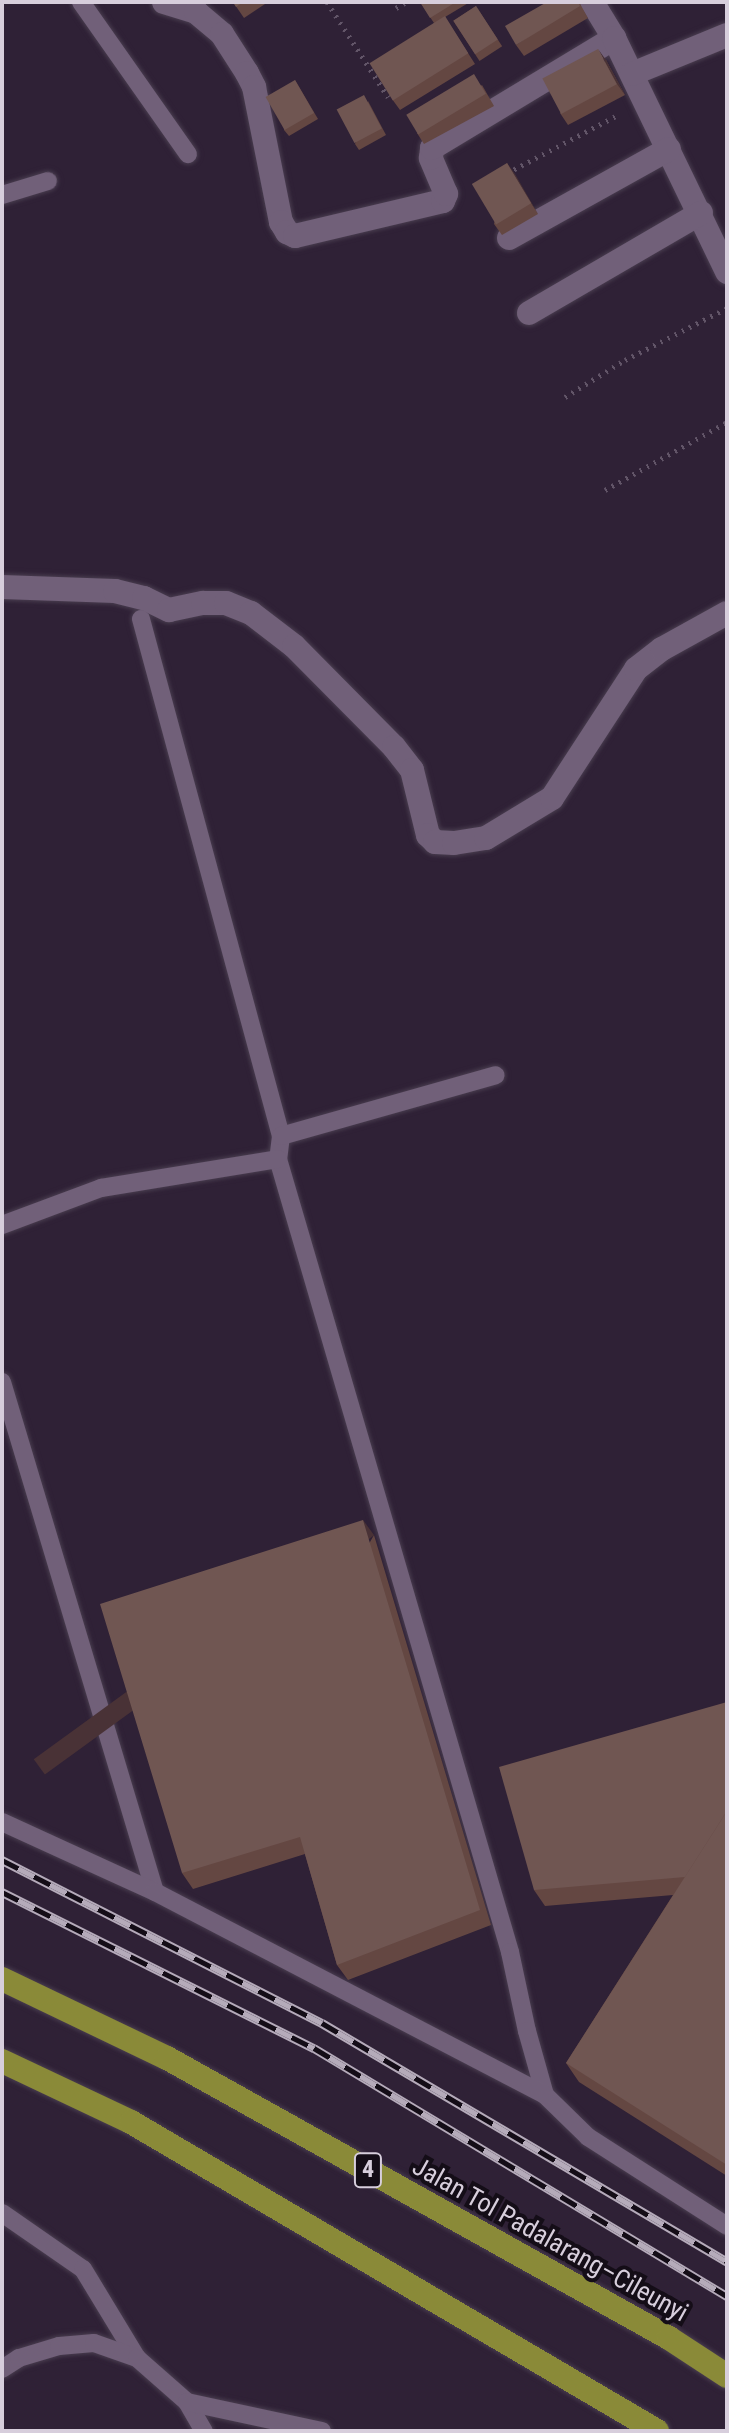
<!DOCTYPE html>
<meta charset="utf-8">
<style>
body{margin:0}
#map{position:relative;width:729px;height:2433px;overflow:hidden;background:#2f2136;font-family:"Roboto Condensed",sans-serif}
div>[style]{position:absolute}
[style*='--x']{left:calc(var(--x)*1px);top:calc(var(--y)*1px);width:calc(var(--w)*1px);rotate:calc(var(--a)*1deg)}
.path>*{height:5px;margin-top:-2.5px;transform-origin:0;background:repeating-linear-gradient(90deg,#625568 0 2px,transparent 0 8px)}
.roads{filter:drop-shadow(0 0 2px #493d4f) drop-shadow(0 0 2px #493d4f)}
.lane>*{height:18px;margin:-9px;padding:0 9px;transform-origin:9px;border-radius:9px;background:#716079}
.street>*{height:24px;margin:-12px;padding:0 12px;transform-origin:12px;border-radius:12px;background:#716079}
.highway>*{height:24px;margin:-12px;padding:0 12px;transform-origin:12px;border-radius:12px;background:#8a8a38}
.rail>*{height:9px;margin-top:-4.5px;transform-origin:0;background:repeating-linear-gradient(90deg,#140d17 0 18px,#b5abba 0 36px);box-sizing:border-box;border-block:2px solid #b5abba}
.wall>*{inset:0;background:#644742;transform-origin:0 0}
.shaded-wall>*{inset:0;background:#493236;transform-origin:0 0}
.building>*{inset:0;background:#705652;transform-origin:0 0}
span{translate:-50% -50%;white-space:nowrap;text-align:center;line-height:1.15;-webkit-text-stroke:8px #140d17;paint-order:stroke}
.shield-label span{padding:2px 6px;background:#140d17;border:2px solid;border-radius:6px;-webkit-text-stroke-width:0}
.shield-label{font-size:24px;color:#d7cedc;font-weight:700}
.street-label{font-size:26px;color:#d7cedc}
.frame{position:absolute;inset:0;border:4px solid #d7cedc;pointer-events:none}
</style>
<div id="map">
<div class="path">
<div style="--x:327;--y:2;--w:113;--a:57.3"></div>
<div style="--x:396;--y:8;--w:12;--a:-31"></div>
<div style="--x:507;--y:173;--w:125;--a:-27.6"></div>
<div style="--x:565;--y:397;--w:70;--a:-31.7"></div>
<div style="--x:625;--y:360;--w:114;--a:-27"></div>
<div style="--x:605;--y:490;--w:140;--a:-29.1"></div>
</div>
<div class="roads">
<div class="lane">
<div style="--x:81;--y:2;--w:186;--a:54.9"></div>
<div style="--x:2;--y:195;--w:48;--a:-16.9"></div>
<div style="--x:141;--y:619;--w:536;--a:74.85"></div>
<div style="--x:281;--y:1136;--w:23;--a:97"></div>
<div style="--x:278;--y:1159;--w:826;--a:73.69"></div>
<div style="--x:510;--y:1952;--w:81;--a:77.9"></div>
<div style="--x:527;--y:2031;--w:66;--a:74.3"></div>
<div style="--x:545;--y:2095;--w:60;--a:44.3"></div>
<div style="--x:588;--y:2137;--w:165;--a:32.6"></div>
<div style="--x:281;--y:1136;--w:223;--a:-15.8"></div>
<div style="--x:2;--y:1225;--w:106;--a:-20.5"></div>
<div style="--x:101;--y:1188;--w:179;--a:-9.3"></div>
<div style="--x:2;--y:1382;--w:532;--a:73.3"></div>
<div style="--x:2;--y:1822;--w:168;--a:24.6"></div>
<div style="--x:155;--y:1892;--w:440;--a:27.5"></div>
<div style="--x:2;--y:2213;--w:98;--a:34.7"></div>
<div style="--x:83;--y:2269;--w:104;--a:58.8"></div>
<div style="--x:2;--y:2369;--w:20;--a:-33"></div>
<div style="--x:19;--y:2358;--w:42;--a:-16.7"></div>
<div style="--x:59;--y:2346;--w:35;--a:-5"></div>
<div style="--x:94;--y:2343;--w:46;--a:19.2"></div>
<div style="--x:137;--y:2358;--w:67;--a:41.3"></div>
<div style="--x:187;--y:2402;--w:34;--a:60"></div>
<div style="--x:187;--y:2402;--w:138;--a:12.1"></div>
</div>
<div class="street">
<div style="--x:164;--y:2;--w:34;--a:17"></div>
<div style="--x:196;--y:12;--w:34;--a:40"></div>
<div style="--x:222;--y:34;--w:46;--a:57.3"></div>
<div style="--x:247;--y:73;--w:16;--a:63"></div>
<div style="--x:254;--y:87;--w:138;--a:78.7"></div>
<div style="--x:281;--y:222;--w:12;--a:59"></div>
<div style="--x:287;--y:232;--w:9;--a:27"></div>
<div style="--x:295;--y:236;--w:152;--a:-13.3"></div>
<div style="--x:443;--y:201;--w:8;--a:-67"></div>
<div style="--x:446;--y:194;--w:39;--a:-113"></div>
<div style="--x:431;--y:158;--w:10;--a:-84"></div>
<div style="--x:432;--y:148;--w:213;--a:-31.1"></div>
<div style="--x:592;--y:2;--w:42;--a:58.6"></div>
<div style="--x:614;--y:38;--w:260;--a:64.2"></div>
<div style="--x:632;--y:74;--w:103;--a:-22.3"></div>
<div style="--x:509;--y:238;--w:183;--a:-29.1"></div>
<div style="--x:529;--y:313;--w:199;--a:-30.2"></div>
<div style="--x:2;--y:587;--w:113;--a:2"></div>
<div style="--x:115;--y:591;--w:30;--a:14"></div>
<div style="--x:144;--y:598;--w:28;--a:26"></div>
<div style="--x:169;--y:610;--w:35;--a:-12"></div>
<div style="--x:203;--y:603;--w:23;--a:0"></div>
<div style="--x:226;--y:603;--w:27;--a:22"></div>
<div style="--x:251;--y:613;--w:54;--a:37.5"></div>
<div style="--x:294;--y:646;--w:142;--a:45.3"></div>
<div style="--x:394;--y:747;--w:29;--a:52"></div>
<div style="--x:412;--y:770;--w:67;--a:76.2"></div>
<div style="--x:428;--y:835;--w:10;--a:45"></div>
<div style="--x:435;--y:842;--w:19;--a:3"></div>
<div style="--x:454;--y:843;--w:32;--a:-9"></div>
<div style="--x:486;--y:838;--w:77;--a:-31.2"></div>
<div style="--x:552;--y:798;--w:154;--a:-56.9"></div>
<div style="--x:636;--y:669;--w:33;--a:-38"></div>
<div style="--x:662;--y:649;--w:74;--a:-29"></div>
</div>
<div class="highway">
<div style="--x:2;--y:1979;--w:183;--a:25.6"></div>
<div style="--x:167;--y:2058;--w:575;--a:29.15"></div>
<div style="--x:669;--y:2338;--w:69;--a:33.2"></div>
<div style="--x:2;--y:2061;--w:143;--a:25.3"></div>
<div style="--x:131;--y:2122;--w:610;--a:30.43"></div>
</div>
</div>
<div class="rail">
<div style="--x:2;--y:1860;--w:359;--a:27"></div>
<div style="--x:322;--y:2023;--w:470;--a:30.5"></div>
<div style="--x:2;--y:1892;--w:349;--a:26.6"></div>
<div style="--x:314;--y:2048;--w:482;--a:31"></div>
</div>
<div class="wall">
<div style="clip-path:polygon(233px 2px,268px 2px,244px 18px)"></div>
<div style="clip-path:polygon(420px 2px,470px 2px,445px 17px,475px 64px,400px 110px,392px 99px,434px 23px)"></div>
<div style="clip-path:polygon(579px 2px,588px 18px,524px 56px,516px 45px)"></div>
<div style="left:476px;top:6px;width:48px;height:27px;rotate:57deg"></div>
<div style="clip-path:polygon(606px 60px,625px 95px,568px 125px,560px 113px)"></div>
<div style="clip-path:polygon(295px 80px,318px 119px,289px 136px,284px 130px)"></div>
<div style="clip-path:polygon(482px 85px,494px 106px,424px 144px,417px 133px)"></div>
<div style="clip-path:polygon(368px 101px,386px 135px,359px 150px,355px 144px)"></div>
<div style="clip-path:polygon(507px 163px,538px 214px,502px 235px,494px 224px)"></div>
<div style="clip-path:polygon(374px 1535px,491px 1925px,348px 1980px,337px 1965px,305px 1854px,193px 1889px,182px 1873px)"></div>
<div style="clip-path:polygon(727px 1702px,727px 2176px,579px 2082px,566px 2063px,673px 1895px,545px 1906px,534px 1890px)"></div>
</div>
<div class="shaded-wall">
<div style="clip-path:polygon(598px 49px,606px 60px,625px 95px,617px 84px)"></div>
<div style="clip-path:polygon(507px 163px,515px 174px,538px 214px,531px 203px)"></div>
<div style="left:363px;top:1520px;width:19px;height:407px;rotate:54deg"></div>
</div>
<div class="building">
<div style="clip-path:polygon(233px 2px,243px 2px,236px 7px)"></div>
<div style="clip-path:polygon(420px 2px,456px 2px,430px 18px)"></div>
<div style="clip-path:polygon(547px 2px,578px 2px,580px 6px,516px 45px,505px 26px)"></div>
<div style="left:476px;top:6px;width:40px;height:27px;rotate:57deg"></div>
<div style="left:445px;top:16px;width:44px;height:89px;rotate:58deg"></div>
<div style="left:598px;top:49px;width:40px;height:63px;rotate:62deg"></div>
<div style="left:474px;top:74px;width:23px;height:79px;rotate:59deg"></div>
<div style="left:295px;top:80px;width:38px;height:34px;rotate:60deg"></div>
<div style="left:364px;top:95px;width:38px;height:31px;rotate:62deg"></div>
<div style="left:507px;top:163px;width:47px;height:41px;rotate:59deg"></div>
<div style="clip-path:polygon(363px 1520px,480px 1910px,337px 1965px,300px 1837px,182px 1873px,100px 1604px)"></div>
<div style="clip-path:polygon(727px 1702px,727px 1811px,685px 1877px,534px 1890px,499px 1767px)"></div>
<div style="clip-path:polygon(727px 1811px,727px 2165px,566px 2063px)"></div>
</div>
<div class="shield-label">
<span style="left:368px;top:2170px">4</span>
</div>
<div class="street-label">
<span style="left:550px;top:2240px;rotate:29deg">Jalan Tol Padalarang–Cileunyi</span>
</div>
<div class="frame"></div>
</div>
